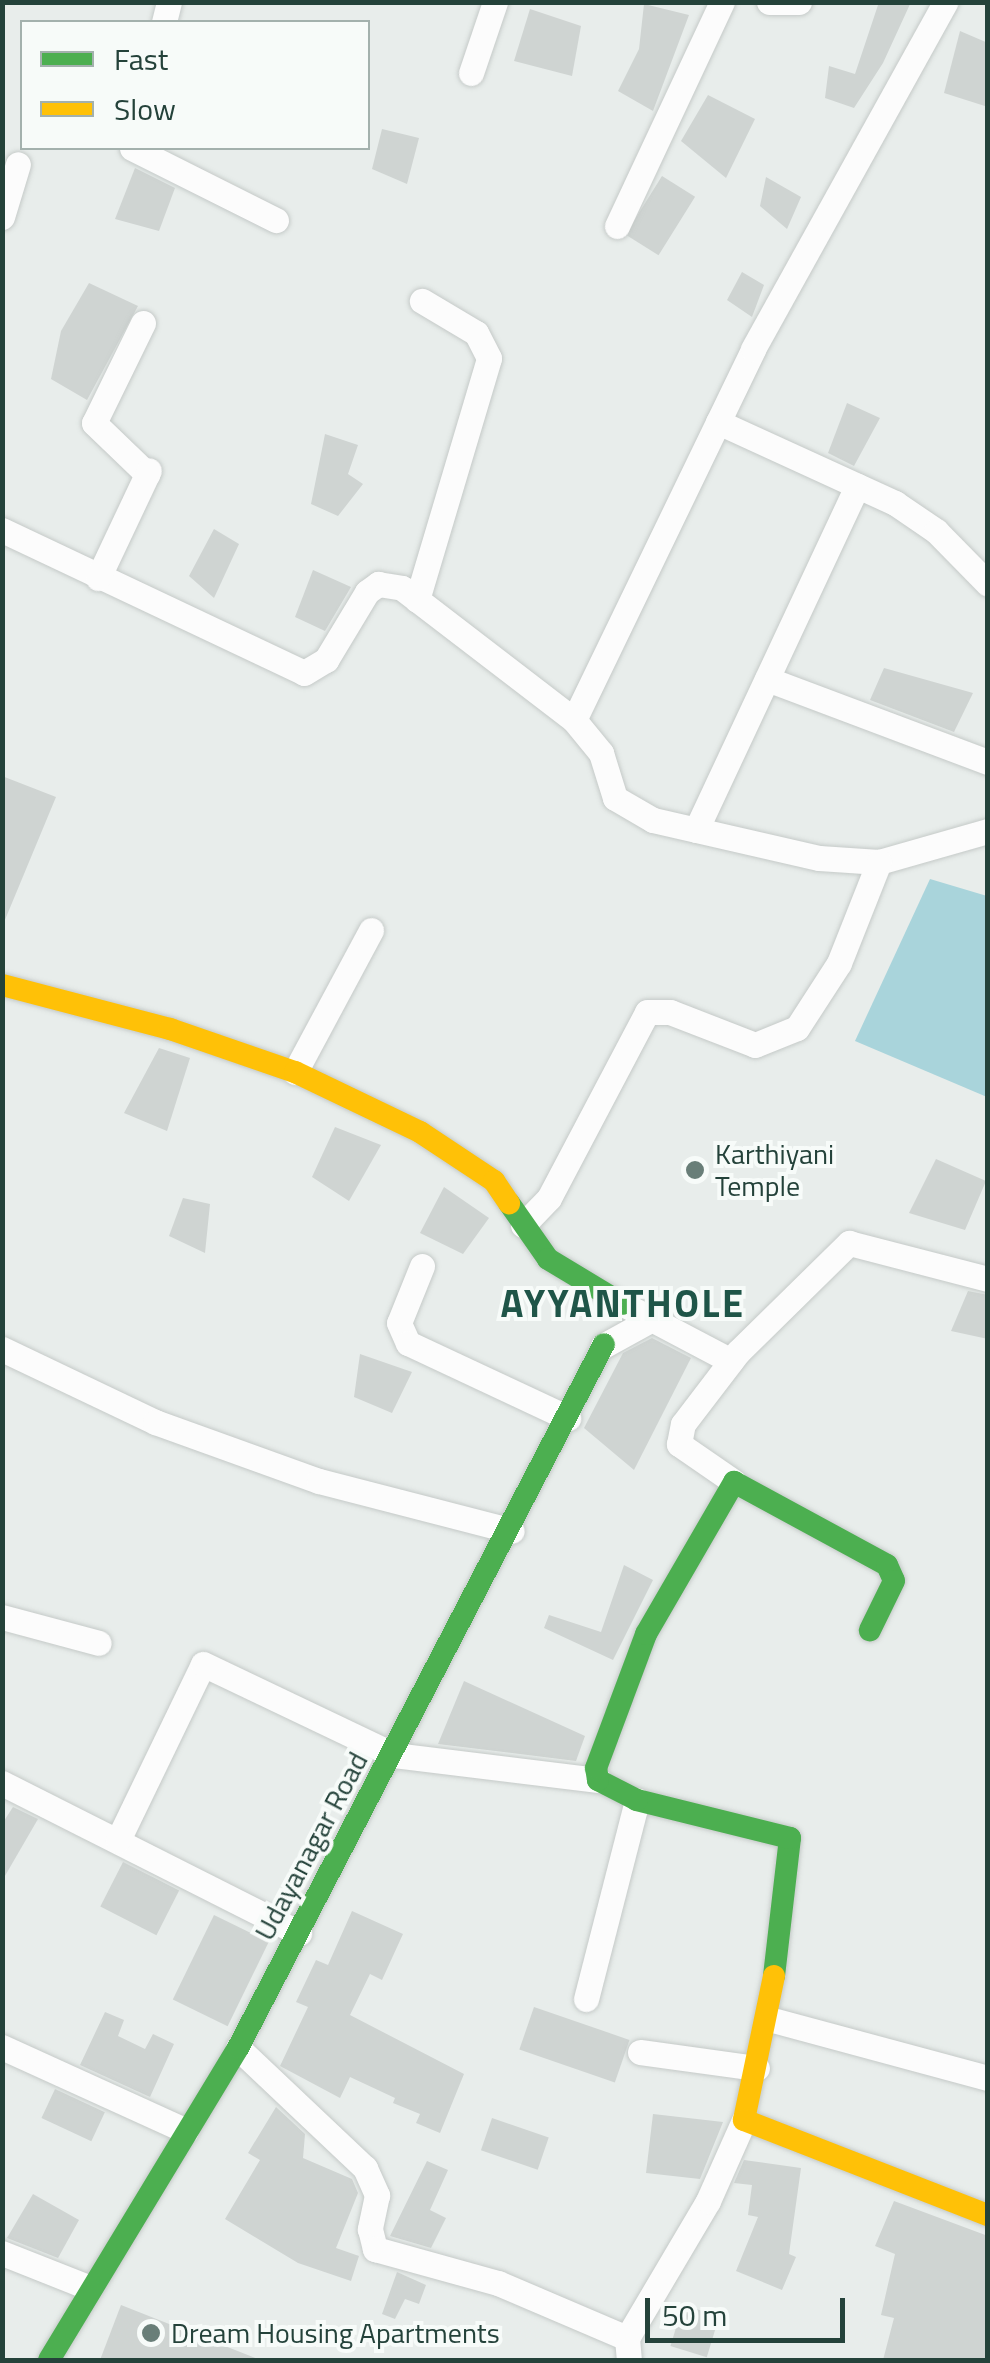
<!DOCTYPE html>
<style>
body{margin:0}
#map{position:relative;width:990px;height:2363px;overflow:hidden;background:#e8edeb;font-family:"Titillium Web",sans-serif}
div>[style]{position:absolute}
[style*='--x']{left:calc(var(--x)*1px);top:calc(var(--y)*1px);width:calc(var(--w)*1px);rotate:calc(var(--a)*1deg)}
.water>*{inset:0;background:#a9d4db}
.building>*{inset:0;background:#cfd4d2;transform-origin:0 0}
.roads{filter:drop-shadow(0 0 2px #c5cac8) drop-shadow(0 0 2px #c5cac8)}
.street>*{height:25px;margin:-12.5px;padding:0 12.5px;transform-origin:12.5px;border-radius:12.5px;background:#fcfcfc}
.fast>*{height:22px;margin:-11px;padding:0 11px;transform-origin:11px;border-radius:11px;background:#4caf50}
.slow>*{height:22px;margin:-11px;padding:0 11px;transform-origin:11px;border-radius:11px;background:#ffc107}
.dots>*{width:28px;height:28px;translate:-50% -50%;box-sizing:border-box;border:5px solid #f7fbf9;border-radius:50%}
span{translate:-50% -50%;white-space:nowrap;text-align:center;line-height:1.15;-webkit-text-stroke:8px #f7fbf9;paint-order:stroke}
.poi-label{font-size:28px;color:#24423a}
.left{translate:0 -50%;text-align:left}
.street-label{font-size:28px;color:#24423a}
.district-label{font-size:38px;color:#1f5548;font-weight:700;letter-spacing:2.5px}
.frame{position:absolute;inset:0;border:5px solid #24423a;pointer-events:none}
.legend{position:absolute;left:20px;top:20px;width:350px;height:130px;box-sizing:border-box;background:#f7fbf9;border:2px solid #a3b1ad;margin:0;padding:12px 18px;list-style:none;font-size:30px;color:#24423a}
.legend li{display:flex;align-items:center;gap:20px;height:50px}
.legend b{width:50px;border:2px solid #a3b1ad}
.scale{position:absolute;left:645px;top:2298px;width:200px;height:45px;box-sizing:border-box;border:5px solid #24423a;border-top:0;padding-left:12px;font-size:30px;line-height:35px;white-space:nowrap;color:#24423a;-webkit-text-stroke:8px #f7fbf9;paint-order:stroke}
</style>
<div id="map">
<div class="water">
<div style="clip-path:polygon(930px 879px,987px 896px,987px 1097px,855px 1041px)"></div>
</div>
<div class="building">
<div style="clip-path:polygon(879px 2px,911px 2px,883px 63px,854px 108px,825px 98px,829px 66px,855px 74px)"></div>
<div style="clip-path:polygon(644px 4px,689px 15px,653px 111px,618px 91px,639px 49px)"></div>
<div style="clip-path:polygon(530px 9px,581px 26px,572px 76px,514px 61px)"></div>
<div style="clip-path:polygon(960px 31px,988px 43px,988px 107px,944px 93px)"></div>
<div style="clip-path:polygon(708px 95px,755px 119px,726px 178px,681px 141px)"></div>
<div style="clip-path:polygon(382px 129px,419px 138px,407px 184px,372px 169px)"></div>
<div style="clip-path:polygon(135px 168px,175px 188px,159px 231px,115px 219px)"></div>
<div style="left:662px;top:176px;width:39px;height:69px;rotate:32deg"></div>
<div style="clip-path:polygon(766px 177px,801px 197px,787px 229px,760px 206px)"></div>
<div style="clip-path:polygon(742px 272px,764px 285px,752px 317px,727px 300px)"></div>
<div style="clip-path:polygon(89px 283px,138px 306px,87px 400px,51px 379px,61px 331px)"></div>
<div style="clip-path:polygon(847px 403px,880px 418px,854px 466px,828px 453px)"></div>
<div style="clip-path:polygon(325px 434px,358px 445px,348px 474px,363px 484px,338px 516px,311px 504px)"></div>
<div style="clip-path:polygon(214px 529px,239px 544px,214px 598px,189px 576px)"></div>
<div style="clip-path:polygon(313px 570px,351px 587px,325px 631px,295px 617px)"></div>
<div style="clip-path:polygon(884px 668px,973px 693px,954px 732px,870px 700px)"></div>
<div style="clip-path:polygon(2px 776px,56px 797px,2px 927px)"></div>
<div style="clip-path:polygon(159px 1048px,190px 1058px,167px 1131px,124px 1113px)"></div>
<div style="clip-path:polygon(335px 1127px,381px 1145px,349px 1201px,312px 1177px)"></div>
<div style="clip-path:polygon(936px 1159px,986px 1181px,965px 1230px,909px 1213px)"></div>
<div style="clip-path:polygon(444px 1187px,489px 1218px,463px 1254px,420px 1233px)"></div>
<div style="clip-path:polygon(183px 1198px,210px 1204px,205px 1253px,169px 1236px)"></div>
<div style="clip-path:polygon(968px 1291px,988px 1295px,988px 1339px,951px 1331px)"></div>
<div style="clip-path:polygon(652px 1338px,691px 1358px,634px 1470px,584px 1428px,623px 1353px)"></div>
<div style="clip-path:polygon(360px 1354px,412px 1372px,392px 1413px,354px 1397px)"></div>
<div style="clip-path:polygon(624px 1565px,653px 1580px,613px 1660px,544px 1628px,549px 1615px,601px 1632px)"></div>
<div style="clip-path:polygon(464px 1681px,585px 1736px,576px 1761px,438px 1744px)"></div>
<div style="clip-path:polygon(13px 1807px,38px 1819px,2px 1881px,2px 1824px)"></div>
<div style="left:123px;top:1862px;width:63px;height:50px;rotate:27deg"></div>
<div style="clip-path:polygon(352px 1911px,403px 1934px,382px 1980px,370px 1974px,350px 2015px,464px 2074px,440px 2133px,416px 2123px,420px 2114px,393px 2103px,395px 2098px,350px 2077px,340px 2098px,280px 2066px,308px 2007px,296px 2002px,316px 1960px,328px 1965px)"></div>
<div style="left:214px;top:1915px;width:61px;height:94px;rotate:26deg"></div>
<div style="left:534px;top:2007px;width:101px;height:45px;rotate:19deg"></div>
<div style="clip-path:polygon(105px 2012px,124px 2020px,118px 2036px,145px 2049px,153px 2034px,174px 2044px,150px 2097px,80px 2065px)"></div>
<div style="left:55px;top:2089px;width:55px;height:32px;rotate:25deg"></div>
<div style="clip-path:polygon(276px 2107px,305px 2134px,303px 2158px,352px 2179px,358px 2193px,336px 2248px,359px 2256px,351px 2281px,298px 2263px,225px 2219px,260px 2160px,248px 2153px)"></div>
<div style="clip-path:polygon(653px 2114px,723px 2122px,700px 2179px,646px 2173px)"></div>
<div style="left:492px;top:2118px;width:60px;height:34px;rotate:19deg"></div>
<div style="clip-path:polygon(744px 2160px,801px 2168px,789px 2254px,796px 2257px,782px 2290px,736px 2271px,758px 2217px,748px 2215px,752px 2185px,734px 2183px)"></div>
<div style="clip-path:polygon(427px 2161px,448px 2170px,430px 2210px,446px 2218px,431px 2248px,390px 2236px)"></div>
<div style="clip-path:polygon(33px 2194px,79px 2220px,58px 2258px,7px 2238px)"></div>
<div style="clip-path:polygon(894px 2201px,988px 2236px,985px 2360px,883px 2360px,894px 2318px,881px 2315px,895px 2254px,875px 2246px)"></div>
<div style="clip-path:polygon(397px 2272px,426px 2285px,419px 2304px,405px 2299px,395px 2319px,382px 2314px)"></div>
<div style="clip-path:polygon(121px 2305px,258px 2359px,257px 2360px,100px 2360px)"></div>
<div style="left:683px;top:2305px;width:38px;height:43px;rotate:17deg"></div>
</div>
<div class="roads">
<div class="street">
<div style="--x:769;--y:2;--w:30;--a:0"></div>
<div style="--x:164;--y:22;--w:21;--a:-76"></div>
<div style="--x:471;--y:73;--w:75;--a:-71.3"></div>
<div style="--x:132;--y:148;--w:161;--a:26.6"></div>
<div style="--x:2;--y:217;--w:55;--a:-73.2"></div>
<div style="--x:617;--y:226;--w:247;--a:-64.9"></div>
<div style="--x:143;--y:323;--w:111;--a:116.1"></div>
<div style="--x:94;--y:423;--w:74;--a:43.9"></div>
<div style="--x:718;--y:422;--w:195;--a:24.6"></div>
<div style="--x:895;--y:503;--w:50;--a:34.3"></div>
<div style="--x:936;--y:531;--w:74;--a:45.5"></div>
<div style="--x:2;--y:530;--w:334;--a:25.3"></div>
<div style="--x:304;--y:673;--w:26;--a:-31"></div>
<div style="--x:326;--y:660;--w:79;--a:-58.9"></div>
<div style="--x:367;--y:592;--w:14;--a:-36"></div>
<div style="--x:378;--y:584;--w:24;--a:9"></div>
<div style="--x:402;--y:588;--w:217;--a:37.5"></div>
<div style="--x:574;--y:720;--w:43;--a:50.7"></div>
<div style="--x:601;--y:753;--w:47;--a:72.7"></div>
<div style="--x:615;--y:798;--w:44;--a:30.1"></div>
<div style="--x:653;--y:820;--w:170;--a:12.9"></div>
<div style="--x:819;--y:858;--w:60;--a:3.8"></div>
<div style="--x:879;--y:862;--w:113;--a:-15.9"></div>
<div style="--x:98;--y:578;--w:119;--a:-64.7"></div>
<div style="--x:417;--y:600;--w:252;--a:-73.4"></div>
<div style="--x:489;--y:358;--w:28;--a:-117"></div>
<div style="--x:476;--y:333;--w:63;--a:-149.3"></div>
<div style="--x:767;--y:679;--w:236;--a:20.6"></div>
<div style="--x:574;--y:720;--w:412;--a:-64.2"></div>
<div style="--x:753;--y:349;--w:397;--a:-61"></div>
<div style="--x:696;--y:830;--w:380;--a:-64.9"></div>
<div style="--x:295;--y:1072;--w:161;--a:-61.8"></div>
<div style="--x:523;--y:1225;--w:37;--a:-46"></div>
<div style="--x:549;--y:1198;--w:210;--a:-62.2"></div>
<div style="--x:647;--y:1012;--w:23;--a:0"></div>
<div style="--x:670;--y:1012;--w:91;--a:21.2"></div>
<div style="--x:755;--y:1045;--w:45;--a:-22"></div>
<div style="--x:797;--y:1028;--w:77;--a:-57.1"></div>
<div style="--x:839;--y:963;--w:109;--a:-68.4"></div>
<div style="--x:422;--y:1266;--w:61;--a:112"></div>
<div style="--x:399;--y:1323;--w:22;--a:66"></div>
<div style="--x:408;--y:1343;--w:177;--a:25.1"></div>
<div style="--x:623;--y:1304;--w:122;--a:27.8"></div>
<div style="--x:603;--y:1346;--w:56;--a:-28.9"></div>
<div style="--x:2;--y:1349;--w:170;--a:25.5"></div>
<div style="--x:155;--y:1422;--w:174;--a:19.8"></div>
<div style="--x:319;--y:1481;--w:199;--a:14.5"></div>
<div style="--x:734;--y:1482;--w:67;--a:-145.4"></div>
<div style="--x:679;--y:1444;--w:20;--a:-79"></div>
<div style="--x:683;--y:1424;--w:91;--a:-52.6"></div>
<div style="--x:738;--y:1352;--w:156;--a:-44.5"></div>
<div style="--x:849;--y:1243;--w:144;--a:14.5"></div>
<div style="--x:2;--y:1617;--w:100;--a:15"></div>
<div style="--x:2;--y:1783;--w:333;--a:26.8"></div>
<div style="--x:118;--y:1840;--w:195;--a:-64.2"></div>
<div style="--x:203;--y:1664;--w:212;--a:25.5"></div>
<div style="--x:394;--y:1755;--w:206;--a:7"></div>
<div style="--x:586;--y:1999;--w:205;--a:-75.6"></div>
<div style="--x:769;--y:2019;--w:227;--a:15.1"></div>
<div style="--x:2;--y:2047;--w:202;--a:24.5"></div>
<div style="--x:238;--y:2048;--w:175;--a:43.4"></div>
<div style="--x:365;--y:2168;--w:30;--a:66"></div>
<div style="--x:377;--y:2195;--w:35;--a:102"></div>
<div style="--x:370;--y:2229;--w:21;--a:76"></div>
<div style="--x:375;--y:2249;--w:128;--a:15.5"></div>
<div style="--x:498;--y:2283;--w:140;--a:23.1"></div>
<div style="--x:627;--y:2338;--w:22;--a:85"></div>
<div style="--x:640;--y:2052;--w:118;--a:7.8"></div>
<div style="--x:2;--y:2253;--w:92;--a:21.6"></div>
<div style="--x:627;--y:2338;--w:159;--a:-59.4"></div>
<div style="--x:708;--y:2201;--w:89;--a:-66"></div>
</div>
<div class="fast">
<div style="--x:509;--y:1203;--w:68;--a:55.1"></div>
<div style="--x:548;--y:1259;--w:87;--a:31"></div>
<div style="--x:774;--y:1976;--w:139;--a:-83.4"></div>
<div style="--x:790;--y:1838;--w:158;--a:-166.1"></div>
<div style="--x:637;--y:1800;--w:44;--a:-152.9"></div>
<div style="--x:598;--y:1780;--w:12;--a:-99"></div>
<div style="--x:596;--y:1768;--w:143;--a:-69.5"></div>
<div style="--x:646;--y:1634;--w:176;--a:-59.9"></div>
<div style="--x:734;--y:1482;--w:174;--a:28.5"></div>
<div style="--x:887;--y:1565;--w:17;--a:66"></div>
<div style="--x:894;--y:1581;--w:55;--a:116.1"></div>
<div style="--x:49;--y:2360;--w:365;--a:-58.8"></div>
<div style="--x:238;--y:2048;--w:793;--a:-62.53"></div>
</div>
<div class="slow">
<div style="--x:2;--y:985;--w:174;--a:14.7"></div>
<div style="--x:170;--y:1029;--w:132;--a:19"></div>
<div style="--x:295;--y:1072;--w:139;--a:25.6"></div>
<div style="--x:420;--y:1132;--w:89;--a:33.5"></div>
<div style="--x:494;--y:1181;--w:27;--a:56"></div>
<div style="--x:774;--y:1976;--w:147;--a:101.8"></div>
<div style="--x:744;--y:2120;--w:262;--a:21.3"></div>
</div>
</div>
<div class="dots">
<div style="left:695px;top:1170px;background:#697e78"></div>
<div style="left:151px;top:2333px;background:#697e78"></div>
</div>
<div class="poi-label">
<span class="left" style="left:715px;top:1170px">Karthiyani<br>Temple</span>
<span class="left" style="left:171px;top:2333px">Dream Housing Apartments</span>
</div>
<div class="street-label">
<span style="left:311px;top:1846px;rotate:-62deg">Udayanagar Road</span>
</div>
<div class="district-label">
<span style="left:623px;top:1304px">AYYANTHOLE</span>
</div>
<div class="frame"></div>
<ul class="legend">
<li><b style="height:12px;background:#4caf50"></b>Fast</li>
<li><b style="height:12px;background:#ffc107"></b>Slow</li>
</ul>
<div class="scale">50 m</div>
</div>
